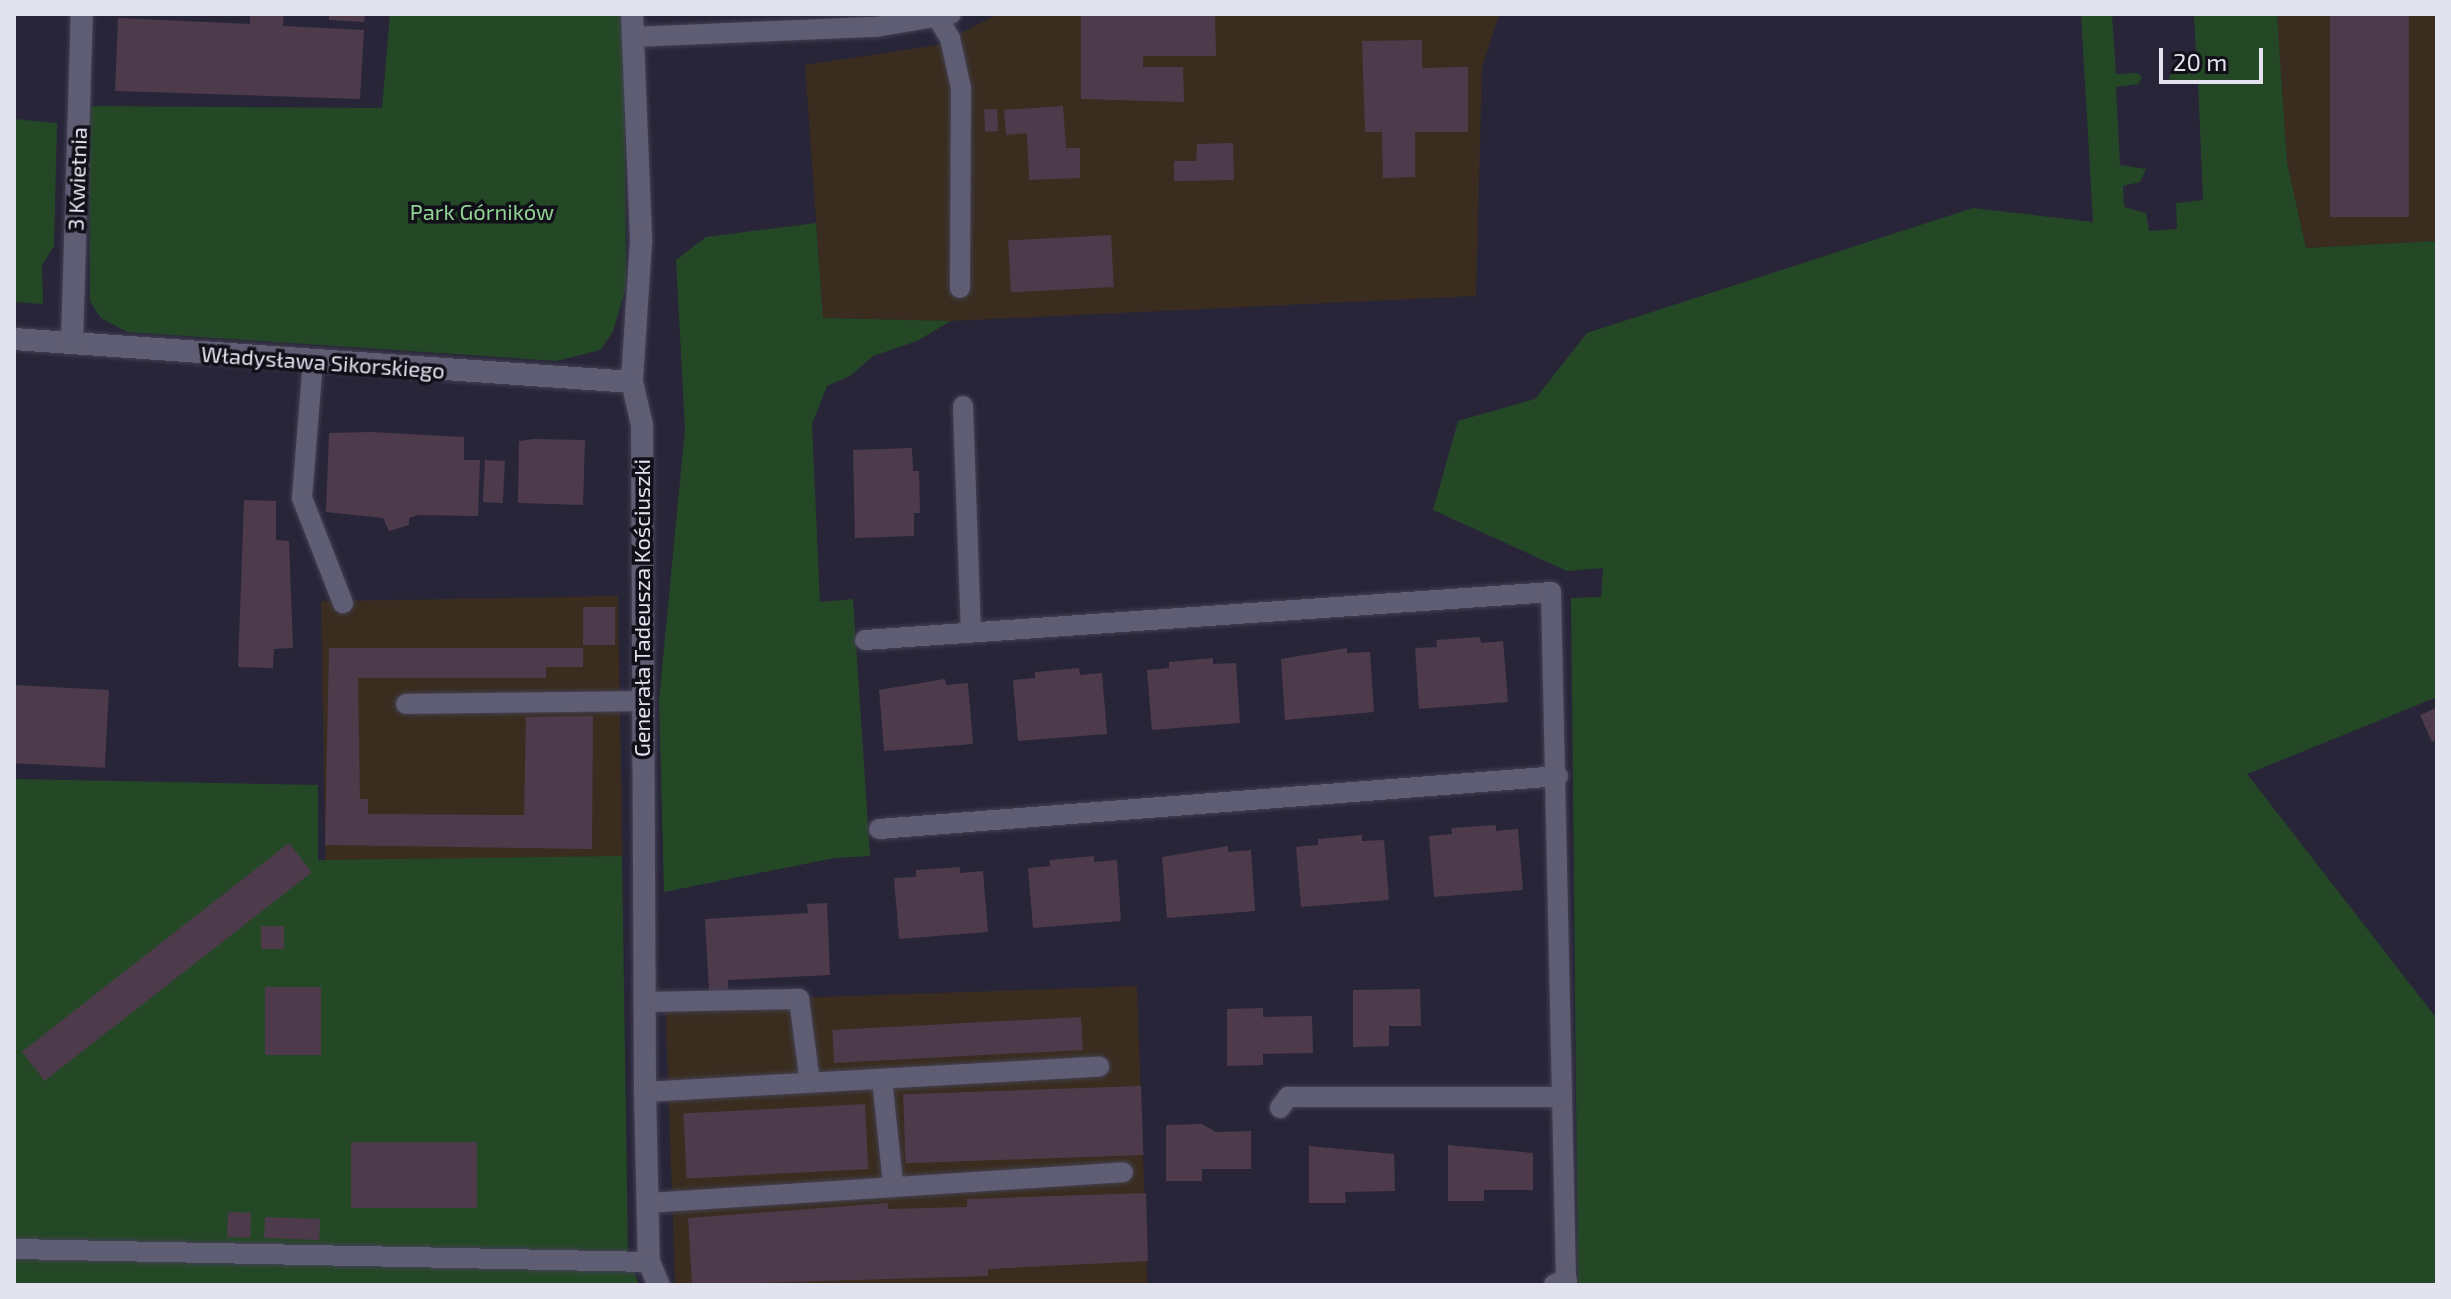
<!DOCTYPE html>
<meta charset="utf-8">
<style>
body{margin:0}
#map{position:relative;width:2451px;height:1299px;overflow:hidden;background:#282539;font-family:"Exo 2",sans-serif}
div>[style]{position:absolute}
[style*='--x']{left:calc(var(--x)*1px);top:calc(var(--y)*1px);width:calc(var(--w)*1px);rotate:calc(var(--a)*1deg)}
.industrial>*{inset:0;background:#3a2d20;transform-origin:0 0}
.green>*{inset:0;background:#244826}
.building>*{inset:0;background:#4d3b4c;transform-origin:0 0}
.roads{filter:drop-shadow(0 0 2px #434152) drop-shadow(0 0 2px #434152)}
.service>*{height:20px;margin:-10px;padding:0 10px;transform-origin:10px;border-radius:10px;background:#5f5d73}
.minor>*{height:22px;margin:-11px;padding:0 11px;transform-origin:11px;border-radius:11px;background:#5f5d73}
span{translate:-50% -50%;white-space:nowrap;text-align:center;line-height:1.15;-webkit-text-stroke:7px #111019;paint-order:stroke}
.street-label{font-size:22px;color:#e3e2ef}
.park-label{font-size:22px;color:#91d393}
.frame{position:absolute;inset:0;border:16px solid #e3e2ef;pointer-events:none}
.scale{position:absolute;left:2159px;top:48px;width:104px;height:36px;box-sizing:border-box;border:4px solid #e3e2ef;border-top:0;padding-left:10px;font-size:24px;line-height:28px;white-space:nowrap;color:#e3e2ef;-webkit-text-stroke:6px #111019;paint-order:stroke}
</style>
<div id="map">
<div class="industrial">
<div style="clip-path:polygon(998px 14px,1499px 14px,1482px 68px,1476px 296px,951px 321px,823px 318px,805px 65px,938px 45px)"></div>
<div style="clip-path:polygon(2277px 14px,2437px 14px,2437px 241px,2306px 248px,2287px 163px)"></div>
<div style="left:618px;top:596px;width:260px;height:297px;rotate:89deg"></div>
<div style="left:1137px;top:986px;width:299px;height:472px;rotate:88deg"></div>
</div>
<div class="green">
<div style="clip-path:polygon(390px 14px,624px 14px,626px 286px,613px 332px,600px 350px,557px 361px,127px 332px,101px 318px,90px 301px,89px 106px,382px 108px)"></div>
<div style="clip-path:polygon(2081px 14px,2112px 14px,2116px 74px,2138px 73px,2142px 78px,2138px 84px,2116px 87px,2120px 165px,2146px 169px,2140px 182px,2123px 186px,2124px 207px,2146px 213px,2149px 231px,2177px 229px,2176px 203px,2203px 200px,2198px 82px,2169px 80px,2171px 72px,2197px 70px,2194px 14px,2277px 14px,2287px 163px,2306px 248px,2437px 241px,2437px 697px,2247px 774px,2437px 1019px,2437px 1285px,1578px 1285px,1571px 598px,1601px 597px,1603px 568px,1567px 571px,1433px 510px,1458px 421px,1535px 399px,1587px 333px,1973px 208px,2093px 222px)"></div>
<div style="clip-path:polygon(14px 119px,57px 123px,54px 246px,42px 265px,43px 304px,14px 302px)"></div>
<div style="clip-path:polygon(816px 223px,823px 318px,951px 321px,917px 341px,873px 356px,850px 376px,827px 386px,812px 424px,820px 602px,853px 599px,870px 856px,835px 858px,664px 892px,659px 700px,685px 429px,676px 260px,706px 237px)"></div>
<div style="clip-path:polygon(14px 779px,318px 785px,318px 860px,622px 856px,628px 1255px,639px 1285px,14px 1285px)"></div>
</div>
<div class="building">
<div style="clip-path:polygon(250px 14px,284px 14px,283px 26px,364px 30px,360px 99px,115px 91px,118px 18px,250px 24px)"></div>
<div style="clip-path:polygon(329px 14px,365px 14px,364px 22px,329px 20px)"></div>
<div style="clip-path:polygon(1081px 14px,1215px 14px,1216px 56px,1143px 56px,1143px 67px,1183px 67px,1184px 102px,1081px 99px)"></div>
<div style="left:2330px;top:14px;width:79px;height:203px"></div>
<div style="clip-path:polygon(1422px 40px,1422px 68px,1468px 67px,1468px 132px,1415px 132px,1415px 177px,1383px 178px,1382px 132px,1365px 132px,1362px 41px)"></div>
<div style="clip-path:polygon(1063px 106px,1066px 148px,1080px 148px,1080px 178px,1029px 180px,1027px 133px,1006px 135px,1004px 110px)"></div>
<div style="left:997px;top:109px;width:22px;height:13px;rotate:87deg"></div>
<div style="clip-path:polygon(1233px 143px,1234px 180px,1174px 181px,1174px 161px,1196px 161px,1197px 144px)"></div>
<div style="left:1111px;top:235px;width:52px;height:103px;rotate:87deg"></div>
<div style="clip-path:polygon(371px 432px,464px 437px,464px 460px,480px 460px,478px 516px,418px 515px,409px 518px,409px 525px,389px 531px,383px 518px,326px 512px,329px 433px)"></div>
<div style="clip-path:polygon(534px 439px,585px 440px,583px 505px,518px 503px,519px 441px)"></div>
<div style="clip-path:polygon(912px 448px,913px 471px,919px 471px,920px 513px,914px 513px,914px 536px,855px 538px,853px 450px)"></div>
<div style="left:485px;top:460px;width:20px;height:42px;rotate:3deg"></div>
<div style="clip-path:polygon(244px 500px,276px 501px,276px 540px,289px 541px,293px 648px,274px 649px,273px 668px,238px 667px)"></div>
<div style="left:583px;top:607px;width:32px;height:38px"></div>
<div style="clip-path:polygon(1480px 637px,1481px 643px,1503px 641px,1508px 702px,1419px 709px,1415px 648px,1437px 647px,1436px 640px)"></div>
<div style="clip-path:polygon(329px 648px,583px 648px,583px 667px,546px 667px,546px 678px,358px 678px,360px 799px,368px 799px,368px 814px,524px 815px,526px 717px,593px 716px,592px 849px,325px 845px)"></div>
<div style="clip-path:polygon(1347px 648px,1347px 653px,1370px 652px,1374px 712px,1285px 720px,1281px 659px)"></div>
<div style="clip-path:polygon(1213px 658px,1213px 664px,1236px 663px,1240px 723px,1152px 730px,1147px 670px,1169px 668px,1169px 662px)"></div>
<div style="clip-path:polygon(1079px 668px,1080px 675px,1102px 673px,1107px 734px,1018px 741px,1013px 680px,1035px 678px,1035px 672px)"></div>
<div style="clip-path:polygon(945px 679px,946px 685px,968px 683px,973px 744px,884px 751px,879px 690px)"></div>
<div style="left:14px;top:685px;width:95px;height:78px;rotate:3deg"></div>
<div style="clip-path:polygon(2436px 708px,2437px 740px,2432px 742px,2420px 715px)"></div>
<div style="clip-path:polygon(1496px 825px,1496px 831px,1518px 829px,1523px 890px,1434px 897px,1429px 836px,1452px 834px,1451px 828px)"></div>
<div style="clip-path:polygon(1362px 835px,1362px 841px,1384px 840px,1389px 900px,1301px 907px,1296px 847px,1318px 845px,1318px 839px)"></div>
<div style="left:289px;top:843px;width:37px;height:339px;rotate:52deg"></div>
<div style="clip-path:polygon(1228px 846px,1228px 852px,1251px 850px,1255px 911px,1167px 918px,1162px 857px)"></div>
<div style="clip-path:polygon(1094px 856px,1094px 862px,1117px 860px,1121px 921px,1033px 928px,1028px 868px,1050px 866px,1050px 860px)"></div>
<div style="clip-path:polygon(960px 867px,960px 873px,983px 871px,988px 932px,899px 939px,894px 878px,916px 877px,916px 870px)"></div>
<div style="clip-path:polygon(827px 903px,830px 975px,728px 980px,728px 990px,709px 991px,705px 919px,808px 913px,807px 904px)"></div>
<div style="left:261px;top:926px;width:23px;height:23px"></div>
<div style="left:265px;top:987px;width:56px;height:68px"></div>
<div style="clip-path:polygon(1420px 989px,1421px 1026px,1389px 1026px,1389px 1046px,1353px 1047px,1353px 990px)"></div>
<div style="clip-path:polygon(1263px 1008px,1263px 1017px,1312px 1016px,1313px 1053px,1263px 1054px,1263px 1065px,1227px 1066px,1227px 1009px)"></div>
<div style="left:1081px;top:1017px;width:33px;height:249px;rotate:87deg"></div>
<div style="left:1141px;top:1086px;width:69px;height:238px;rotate:88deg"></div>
<div style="left:865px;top:1104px;width:65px;height:182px;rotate:87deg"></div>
<div style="clip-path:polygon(1202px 1124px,1216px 1132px,1251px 1131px,1251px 1169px,1202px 1169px,1202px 1181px,1166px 1181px,1166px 1125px)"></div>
<div style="left:477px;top:1142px;width:66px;height:126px;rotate:90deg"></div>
<div style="clip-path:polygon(1448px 1145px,1533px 1153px,1533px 1190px,1484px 1190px,1484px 1201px,1448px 1201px)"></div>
<div style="clip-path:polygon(1309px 1146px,1394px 1154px,1395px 1191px,1345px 1192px,1346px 1203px,1309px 1203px)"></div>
<div style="clip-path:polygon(1146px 1193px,1148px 1261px,988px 1269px,988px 1276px,692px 1285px,688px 1218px,888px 1203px,888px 1209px,967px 1207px,967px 1199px)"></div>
<div style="left:228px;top:1212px;width:23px;height:25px;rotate:2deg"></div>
<div style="left:265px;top:1217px;width:55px;height:21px;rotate:2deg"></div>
</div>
<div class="roads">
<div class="service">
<div style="--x:939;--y:20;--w:21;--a:59"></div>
<div style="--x:950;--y:38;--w:51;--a:77.6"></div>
<div style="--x:961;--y:88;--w:200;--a:90.3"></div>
<div style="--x:633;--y:37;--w:243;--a:-2.4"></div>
<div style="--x:876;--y:27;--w:76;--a:-9.8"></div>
<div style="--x:313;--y:361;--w:137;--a:94.6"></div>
<div style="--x:302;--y:498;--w:113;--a:68.7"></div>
<div style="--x:963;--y:406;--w:224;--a:88"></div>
<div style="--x:865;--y:640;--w:688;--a:-4"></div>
<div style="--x:1551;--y:592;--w:689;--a:88.75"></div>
<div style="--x:406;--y:704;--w:234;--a:-0.7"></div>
<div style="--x:879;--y:829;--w:681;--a:-4.46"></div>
<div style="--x:644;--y:1002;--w:155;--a:-1.1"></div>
<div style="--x:799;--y:999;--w:84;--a:82.5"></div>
<div style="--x:882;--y:1079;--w:106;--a:84"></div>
<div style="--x:645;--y:1092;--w:455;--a:-3.2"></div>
<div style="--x:1280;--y:1108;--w:14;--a:-54"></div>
<div style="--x:1288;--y:1097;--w:274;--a:0"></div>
<div style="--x:648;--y:1203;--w:476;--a:-3.7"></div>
<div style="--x:14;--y:1249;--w:635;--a:1.17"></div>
</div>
<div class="minor">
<div style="--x:632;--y:14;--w:227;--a:87.7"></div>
<div style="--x:641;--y:241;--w:141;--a:93.7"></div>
<div style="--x:632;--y:382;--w:44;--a:76.9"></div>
<div style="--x:642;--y:425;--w:667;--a:89.74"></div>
<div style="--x:645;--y:1092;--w:170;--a:88.7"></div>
<div style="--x:649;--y:1262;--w:25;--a:67"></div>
<div style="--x:14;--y:339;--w:619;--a:3.98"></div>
<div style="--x:72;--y:343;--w:329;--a:-88.3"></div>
<div style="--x:1555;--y:1285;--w:12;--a:-20"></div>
</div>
</div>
<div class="street-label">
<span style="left:77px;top:179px;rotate:-88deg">3 Kwietnia</span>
<span style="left:323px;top:362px;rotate:4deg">Władysława Sikorskiego</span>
<span style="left:642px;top:608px;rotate:-90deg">Generała Tadeusza Kościuszki</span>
</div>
<div class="park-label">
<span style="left:482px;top:212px">Park Górników</span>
</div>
<div class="frame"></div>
<div class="scale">20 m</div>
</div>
